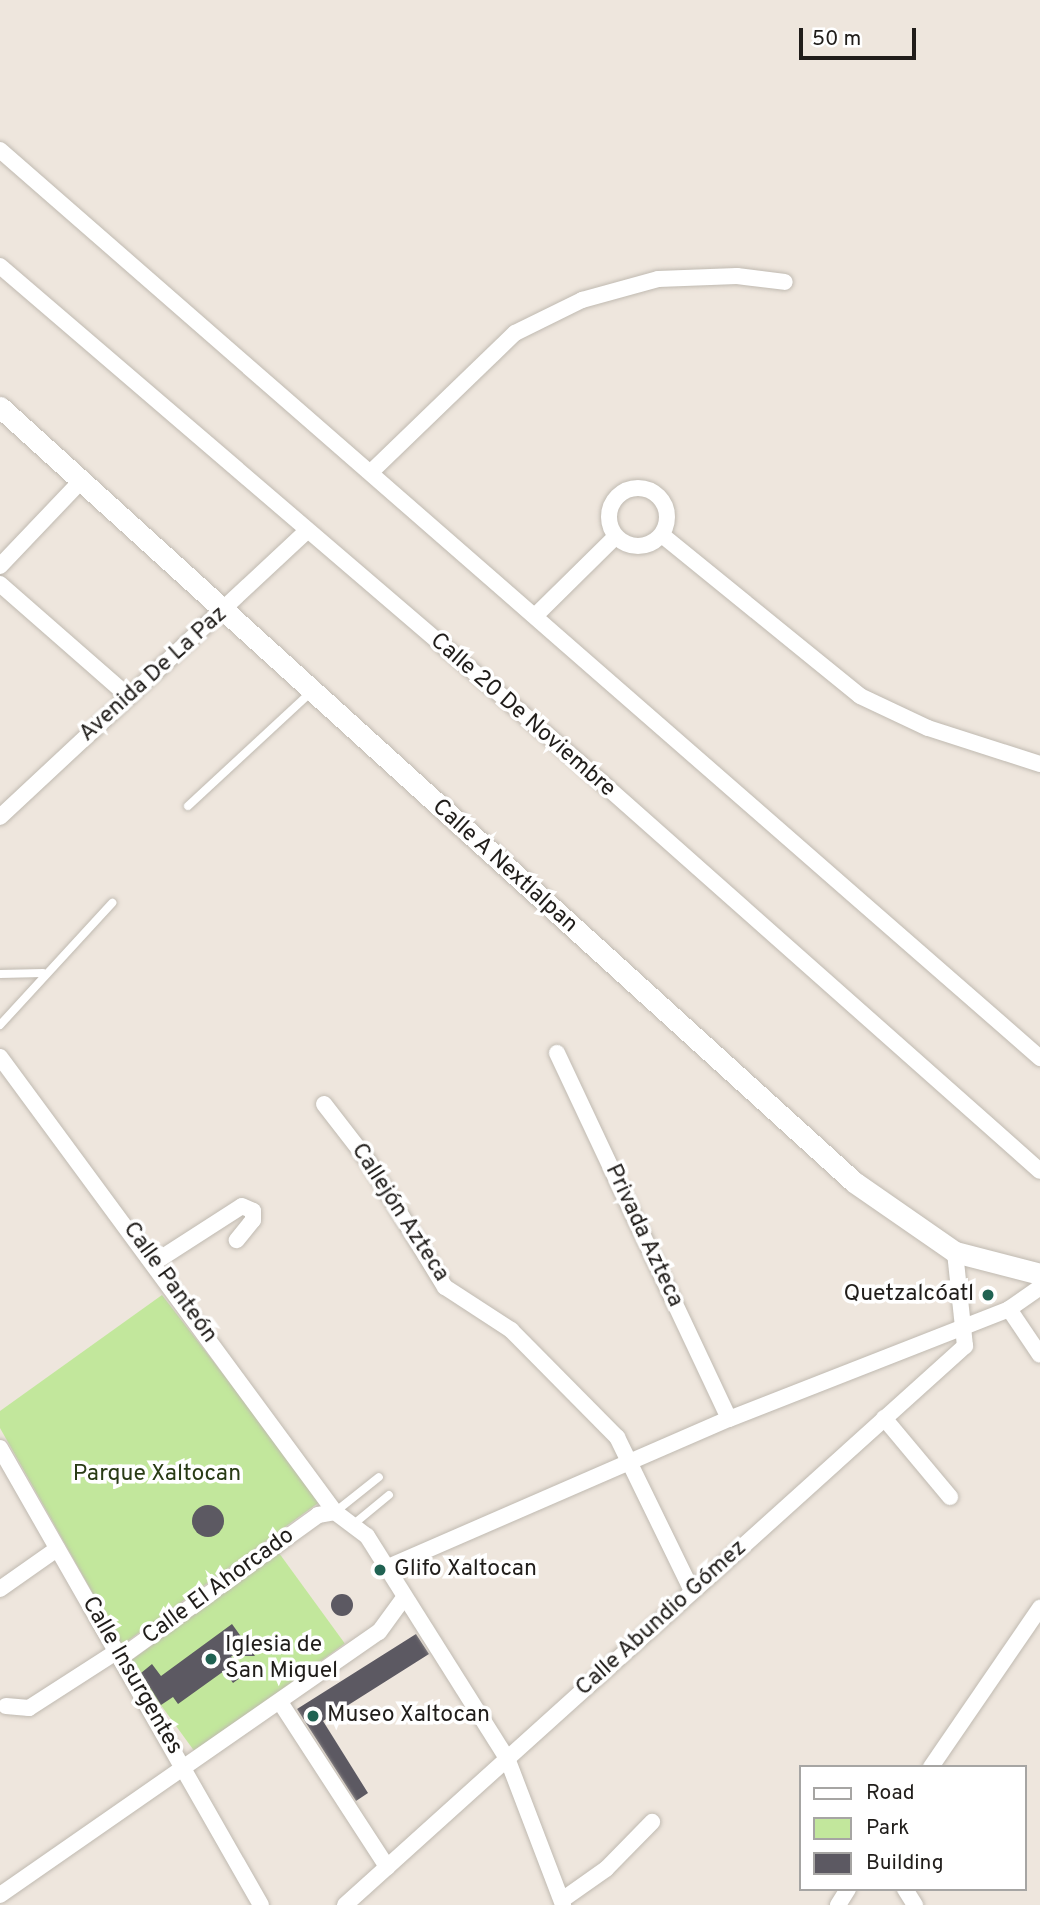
<!DOCTYPE html>
<meta charset="utf-8">
<style>
body{margin:0}
#map{position:relative;width:1040px;height:1905px;overflow:hidden;background:#eee6dd;font-family:Overpass,sans-serif}
div>[style]{position:absolute}
[style*='--x']{left:calc(var(--x)*1px);top:calc(var(--y)*1px);width:calc(var(--w)*1px);rotate:calc(var(--a)*1deg)}
.green>*{inset:0;background:#c2e79c;transform-origin:0 0}
.building>*{inset:0;background:#5c5962}
.round{border-radius:50%}
.roads{filter:drop-shadow(0 0 2px #c0bab1) drop-shadow(0 0 2px #c0bab1)}
.lane>*{height:8px;margin:-4px;padding:0 4px;transform-origin:4px;border-radius:4px;background:#fff}
.street>*{height:16px;margin:-8px;padding:0 8px;transform-origin:8px;border-radius:8px;background:#fff}
.street>.ring{margin:-8px;padding:0;box-sizing:content-box;background:none;border:16px solid #fff;border-radius:50%}
.secondary>*{height:21px;margin:-10.5px;padding:0 10.5px;transform-origin:10.5px;border-radius:10.5px;background:#fff}
.dots>*{width:19px;height:19px;translate:-50% -50%;box-sizing:border-box;border:4px solid #fff;border-radius:50%}
span{translate:-50% -50%;white-space:nowrap;text-align:center;line-height:1.15;-webkit-text-stroke:7px #fff;paint-order:stroke}
.street-label{font-size:23px;color:#201d1a}
.poi-label{font-size:23px;color:#201d1a}
.right{translate:-100% -50%;text-align:right}
.left{translate:0 -50%;text-align:left}
.park-label{font-size:23px;color:#293b15}
.legend{position:absolute;left:799px;top:1765px;width:228px;height:126px;box-sizing:border-box;background:#fff;border:2px solid #a6a5a3;margin:0;padding:9px 12px;list-style:none;font-size:21px;color:#201d1a}
.legend li{display:flex;align-items:center;gap:14px;height:35px}
.legend b{width:35px;border:2px solid #a6a5a3}
.scale{position:absolute;left:799px;top:28px;width:117px;height:32px;box-sizing:border-box;border:4px solid #201d1a;border-top:0;padding-left:9px;font-size:21px;line-height:24px;white-space:nowrap;color:#201d1a;-webkit-text-stroke:5px #fff;paint-order:stroke}
</style>
<div id="map">
<div class="green">
<div style="clip-path:polygon(162px 1295px,321px 1501px,122px 1645px,0 1428px,0 1411px)"></div>
<div style="left:279px;top:1553px;width:112px;height:185px;rotate:54deg"></div>
</div>
<div class="building">
<div class="round" style="left:192px;top:1505px;width:32px;height:32px"></div>
<div class="round" style="left:331px;top:1594px;width:22px;height:22px"></div>
<div style="clip-path:polygon(232px 1624px,255px 1656px,231px 1656px,244px 1675px,233px 1683px,224px 1671px,178px 1704px,173px 1697px,161px 1705px,141px 1673px,152px 1664px,161px 1676px)"></div>
<div style="clip-path:polygon(416px 1634px,429px 1654px,323px 1721px,368px 1793px,356px 1801px,297px 1709px)"></div>
</div>
<div class="roads">
<div class="lane">
<div style="--x:188;--y:806;--w:166;--a:-42.8"></div>
<div style="--x:0;--y:974;--w:43;--a:-1.3"></div>
<div style="--x:0;--y:1025;--w:166;--a:-47.4"></div>
<div style="--x:335;--y:1512;--w:56;--a:-38.5"></div>
<div style="--x:355;--y:1523;--w:44;--a:-39.5"></div>
</div>
<div class="street">
<div style="--x:0;--y:150;--w:1381;--a:41.12"></div>
<div style="--x:0;--y:266;--w:765;--a:40.6"></div>
<div style="--x:581;--y:764;--w:613;--a:41.56"></div>
<div style="--x:371;--y:472;--w:200;--a:-44"></div>
<div style="--x:515;--y:333;--w:75;--a:-26.2"></div>
<div style="--x:582;--y:300;--w:79;--a:-15.4"></div>
<div style="--x:658;--y:279;--w:79;--a:-2.2"></div>
<div style="--x:737;--y:276;--w:48;--a:7.1"></div>
<div class="ring" style="left:609px;top:488px;width:42px;height:42px"></div>
<div style="--x:662;--y:535;--w:255;--a:39.1"></div>
<div style="--x:860;--y:696;--w:75;--a:25.2"></div>
<div style="--x:928;--y:728;--w:118;--a:17.8"></div>
<div style="--x:0;--y:566;--w:117;--a:-46.4"></div>
<div style="--x:0;--y:584;--w:171;--a:41.2"></div>
<div style="--x:535;--y:616;--w:112;--a:-44.6"></div>
<div style="--x:0;--y:817;--w:420;--a:-43"></div>
<div style="--x:557;--y:1053;--w:404;--a:64.8"></div>
<div style="--x:0;--y:1057;--w:565;--a:53.64"></div>
<div style="--x:324;--y:1104;--w:72;--a:52.3"></div>
<div style="--x:368;--y:1161;--w:148;--a:58.6"></div>
<div style="--x:445;--y:1287;--w:79;--a:33.1"></div>
<div style="--x:511;--y:1330;--w:151;--a:45.3"></div>
<div style="--x:617;--y:1437;--w:171;--a:64"></div>
<div style="--x:155;--y:1262;--w:103;--a:-32.8"></div>
<div style="--x:242;--y:1206;--w:12;--a:24"></div>
<div style="--x:253;--y:1211;--w:9;--a:90"></div>
<div style="--x:253;--y:1220;--w:26;--a:129"></div>
<div style="--x:1009;--y:1309;--w:55;--a:56"></div>
<div style="--x:884;--y:1418;--w:103;--a:50.1"></div>
<div style="--x:0;--y:1448;--w:526;--a:60.27"></div>
<div style="--x:388;--y:1567;--w:372;--a:-23.5"></div>
<div style="--x:729;--y:1419;--w:301;--a:-21.4"></div>
<div style="--x:1009;--y:1309;--w:38;--a:-35"></div>
<div style="--x:0;--y:1589;--w:70;--a:-35.1"></div>
<div style="--x:120;--y:1658;--w:244;--a:-35.8"></div>
<div style="--x:318;--y:1515;--w:17;--a:-10"></div>
<div style="--x:335;--y:1512;--w:40;--a:37"></div>
<div style="--x:367;--y:1536;--w:262;--a:57.8"></div>
<div style="--x:507;--y:1758;--w:157;--a:69.1"></div>
<div style="--x:280;--y:1702;--w:197;--a:57"></div>
<div style="--x:6;--y:1706;--w:23;--a:5"></div>
<div style="--x:29;--y:1708;--w:103;--a:-32.8"></div>
<div style="--x:931;--y:1767;--w:193;--a:-55.6"></div>
<div style="--x:905;--y:1889;--w:19;--a:58"></div>
<div style="--x:0;--y:1895;--w:461;--a:-34.8"></div>
<div style="--x:379;--y:1632;--w:41;--a:-54"></div>
<div style="--x:562;--y:1900;--w:54;--a:-35.2"></div>
<div style="--x:606;--y:1869;--w:66;--a:-45.6"></div>
<div style="--x:345;--y:1905;--w:835;--a:-42.04"></div>
<div style="--x:965;--y:1346;--w:95;--a:-96.1"></div>
<div style="--x:838;--y:1905;--w:19;--a:-58"></div>
</div>
<div class="secondary">
<div style="--x:0;--y:407;--w:1153;--a:42.22"></div>
<div style="--x:854;--y:1182;--w:123;--a:34.7"></div>
<div style="--x:955;--y:1252;--w:88;--a:14.5"></div>
</div>
</div>
<div class="dots">
<div style="left:988px;top:1295px;background:#206252"></div>
<div style="left:380px;top:1570px;background:#206252"></div>
<div style="left:211px;top:1659px;background:#206252"></div>
<div style="left:313px;top:1716px;background:#206252"></div>
</div>
<div class="street-label">
<span style="left:154px;top:675px;rotate:-42deg">Avenida De La Paz</span>
<span style="left:522px;top:716px;rotate:41deg">Calle 20 De Noviembre</span>
<span style="left:504px;top:867px;rotate:42deg">Calle A Nextlalpan</span>
<span style="left:399px;top:1213px;rotate:57deg">Callejón Azteca</span>
<span style="left:643px;top:1236px;rotate:65deg">Privada Azteca</span>
<span style="left:169px;top:1283px;rotate:54deg">Calle Panteón</span>
<span style="left:219px;top:1587px;rotate:-36deg">Calle El Ahorcado</span>
<span style="left:662px;top:1619px;rotate:-42deg">Calle Abundio Gómez</span>
<span style="left:131px;top:1676px;rotate:60deg">Calle Insurgentes</span>
</div>
<div class="poi-label">
<span class="right" style="left:974px;top:1295px">Quetzalcóatl</span>
<span class="left" style="left:394px;top:1570px">Glifo Xaltocan</span>
<span class="left" style="left:225px;top:1659px">Iglesia de<br>San Miguel</span>
<span class="left" style="left:327px;top:1716px">Museo Xaltocan</span>
</div>
<div class="park-label">
<span style="left:157px;top:1475px">Parque Xaltocan</span>
</div>
<ul class="legend">
<li><b style="height:9px;background:#fff"></b>Road</li>
<li><b style="height:19px;background:#c2e79c"></b>Park</li>
<li><b style="height:19px;background:#5c5962"></b>Building</li>
</ul>
<div class="scale">50 m</div>
</div>
